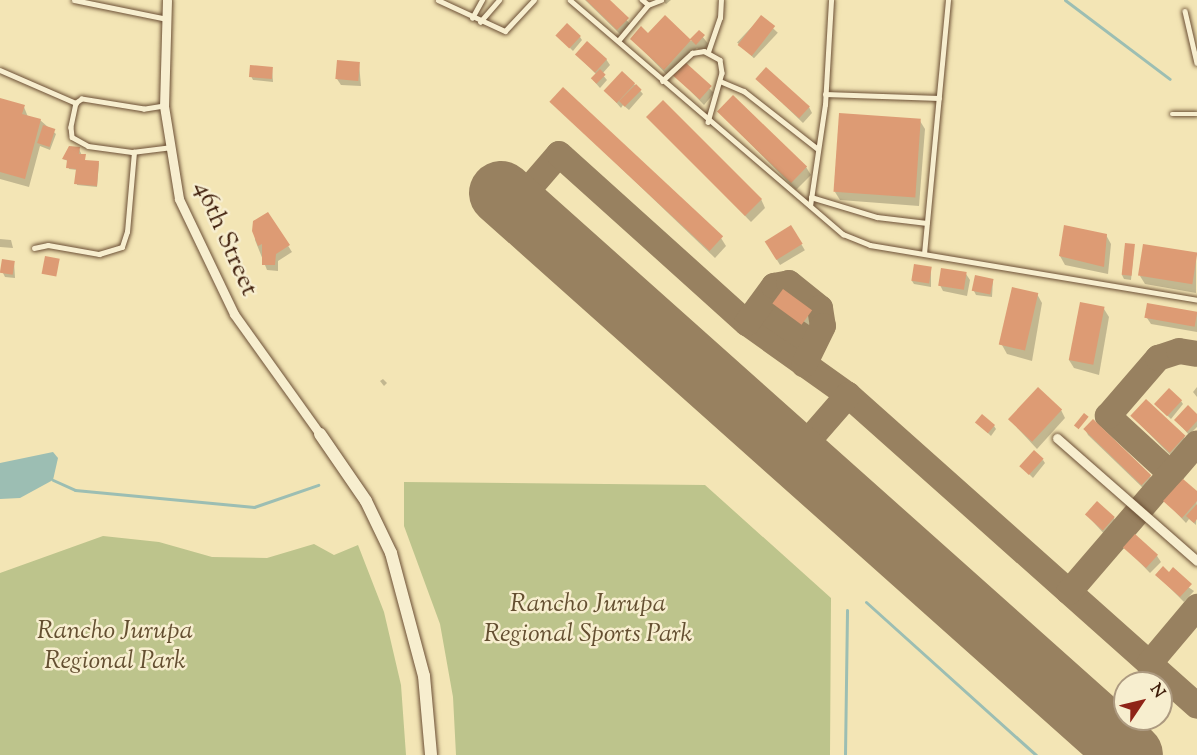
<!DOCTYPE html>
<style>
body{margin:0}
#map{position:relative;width:1197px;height:755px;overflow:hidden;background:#f3e5b5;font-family:"Sorts Mill Goudy",serif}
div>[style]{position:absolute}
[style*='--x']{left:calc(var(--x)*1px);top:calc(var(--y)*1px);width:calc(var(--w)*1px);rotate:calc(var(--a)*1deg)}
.green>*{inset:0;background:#bdc48c}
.water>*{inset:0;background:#9cbeb3}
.shadow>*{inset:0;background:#0003;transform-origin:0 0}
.stream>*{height:3px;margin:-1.5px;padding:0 1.5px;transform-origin:1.5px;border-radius:1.5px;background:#9cbeb3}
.taxiway>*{height:26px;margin:-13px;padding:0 13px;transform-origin:13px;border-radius:13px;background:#988160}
.runway>*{height:64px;margin:-32px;padding:0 32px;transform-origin:32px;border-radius:32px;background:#988160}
.building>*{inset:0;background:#dd9b74;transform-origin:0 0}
.roads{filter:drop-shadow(0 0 2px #6b4f35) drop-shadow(0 0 2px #6b4f35)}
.service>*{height:4.5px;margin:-2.25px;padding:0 2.25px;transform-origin:2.25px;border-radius:2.25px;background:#f7eecf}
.minor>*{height:9px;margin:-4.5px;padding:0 4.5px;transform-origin:4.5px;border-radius:4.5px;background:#f7eecf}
.tertiary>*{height:12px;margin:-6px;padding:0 6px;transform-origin:6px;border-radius:6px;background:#f7eecf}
span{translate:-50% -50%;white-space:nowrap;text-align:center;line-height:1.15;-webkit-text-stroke:5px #f7eecf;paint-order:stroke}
.street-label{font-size:26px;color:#3e1d0a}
.park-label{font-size:26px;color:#644f31;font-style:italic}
.north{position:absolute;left:1113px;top:671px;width:60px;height:60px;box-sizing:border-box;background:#f7eecf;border:2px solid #ad9a80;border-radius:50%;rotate:55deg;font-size:16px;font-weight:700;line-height:24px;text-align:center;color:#3e1d0a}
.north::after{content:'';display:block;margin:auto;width:21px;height:27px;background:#8f2418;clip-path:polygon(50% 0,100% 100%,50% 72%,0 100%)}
</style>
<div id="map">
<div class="green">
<div style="clip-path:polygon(404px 482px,705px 485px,831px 598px,830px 755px,456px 755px,453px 697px,440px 624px,404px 526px)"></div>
<div style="clip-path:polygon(103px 536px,159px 542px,212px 557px,267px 558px,314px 544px,334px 555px,358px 545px,384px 612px,401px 685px,406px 755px,0 755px,0 573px)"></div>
</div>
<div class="water">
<div style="clip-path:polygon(53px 452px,58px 458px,53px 480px,20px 498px,0 499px,0 463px)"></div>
</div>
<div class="shadow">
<div style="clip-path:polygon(585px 0,608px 0,631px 25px,621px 35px)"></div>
<div style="clip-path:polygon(662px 0,671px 0,666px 4px)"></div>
<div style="left:761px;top:17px;width:23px;height:35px;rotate:43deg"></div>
<div style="clip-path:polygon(665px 18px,691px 41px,699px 32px,709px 45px,702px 52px,697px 48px,683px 62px,714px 93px,704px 105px,673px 73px,669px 77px,632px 39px,649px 36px)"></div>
<div style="clip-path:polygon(558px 36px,580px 37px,582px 40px,573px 51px)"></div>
<div style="clip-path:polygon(577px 55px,606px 59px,610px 65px,602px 74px,607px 80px,600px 88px,593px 80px,597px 75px)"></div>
<div style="clip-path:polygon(359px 63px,361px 86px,341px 85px,337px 79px)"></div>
<div style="clip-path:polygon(272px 68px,273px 82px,253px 80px,251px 76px)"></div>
<div style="clip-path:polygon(757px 79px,809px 107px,812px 113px,803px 123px)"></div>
<div style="clip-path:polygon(634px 84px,643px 94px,629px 110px,623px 105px,621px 108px,606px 91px)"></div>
<div style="clip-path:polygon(0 100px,24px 107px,28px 117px,40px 120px,56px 134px,50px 150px,40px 146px,29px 187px,0 179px)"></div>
<div style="clip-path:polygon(552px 102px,721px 238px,726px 246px,715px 258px)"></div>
<div style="clip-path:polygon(719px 112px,806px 167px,811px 175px,796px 190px)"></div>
<div style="clip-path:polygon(648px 117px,761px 199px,765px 208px,751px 222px)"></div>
<div style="clip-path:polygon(920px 121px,925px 129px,919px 206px,840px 200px,835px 192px)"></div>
<div style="clip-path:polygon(69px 148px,79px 149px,85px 162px,99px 163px,97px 187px,77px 185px,77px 170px,69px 169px,68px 161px,63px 159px)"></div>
<div style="clip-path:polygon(268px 214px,292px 252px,278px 261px,278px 271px,267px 270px,255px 240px,254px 222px)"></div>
<div style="left:791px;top:227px;width:27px;height:29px;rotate:59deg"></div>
<div style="clip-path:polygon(1106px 235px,1111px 244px,1108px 274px,1065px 265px,1060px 256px)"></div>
<div style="clip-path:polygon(0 239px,11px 240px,13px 248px,0 247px)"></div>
<div style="clip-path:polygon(1134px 246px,1131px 280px,1124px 279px,1122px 275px)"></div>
<div style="clip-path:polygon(1196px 255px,1196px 293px,1145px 284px,1140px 276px)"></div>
<div style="clip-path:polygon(14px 262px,15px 278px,5px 277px,3px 273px)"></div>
<div style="clip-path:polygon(931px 269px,931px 287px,914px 284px,912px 281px)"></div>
<div style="clip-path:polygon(966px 274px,970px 280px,967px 296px,943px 291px,940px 285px)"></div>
<div style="clip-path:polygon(993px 280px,992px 297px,976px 295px,974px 291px)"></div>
<div style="clip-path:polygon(1037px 294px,1042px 303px,1032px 361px,1007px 354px,1002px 345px)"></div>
<div style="clip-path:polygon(773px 303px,811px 311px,814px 317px,806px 330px)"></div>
<div style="clip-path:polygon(1104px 309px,1109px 317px,1099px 375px,1074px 368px,1069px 360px)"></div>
<div style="clip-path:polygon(1197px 314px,1197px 332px,1151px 324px,1147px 318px)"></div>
<div style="clip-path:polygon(383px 379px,387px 383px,384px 386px,380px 381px)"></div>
<div style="clip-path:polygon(1197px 387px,1197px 397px,1193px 392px)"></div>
<div style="clip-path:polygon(1181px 401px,1183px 404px,1171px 419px,1156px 405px)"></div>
<div style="clip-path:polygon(1061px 410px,1065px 418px,1037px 449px,1010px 420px)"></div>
<div style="clip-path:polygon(1132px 416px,1184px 437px,1189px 445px,1175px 460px)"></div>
<div style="clip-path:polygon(1197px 416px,1197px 427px,1189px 435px,1176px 420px)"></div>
<div style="clip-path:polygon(1093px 421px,1150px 476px,1154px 482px,1145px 490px,1088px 435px,1085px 429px)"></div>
<div style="clip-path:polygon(977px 423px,994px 426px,996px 429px,991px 436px)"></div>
<div style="clip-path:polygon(1043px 460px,1045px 463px,1033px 478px,1022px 467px)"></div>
<div style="clip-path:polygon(1197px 493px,1196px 525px,1189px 519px,1186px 523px,1165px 501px)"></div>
<div style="clip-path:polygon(1086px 514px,1114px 518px,1117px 524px,1106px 536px)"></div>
<div style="clip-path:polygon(1125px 547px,1157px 556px,1161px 562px,1150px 573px)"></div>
<div style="clip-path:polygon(1169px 574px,1194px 591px,1184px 602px,1157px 575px)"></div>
</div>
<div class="stream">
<div style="--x:1065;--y:0;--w:131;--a:37"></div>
<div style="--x:53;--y:480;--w:24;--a:24"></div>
<div style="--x:75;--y:490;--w:180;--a:5.4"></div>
<div style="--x:254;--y:507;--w:68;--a:-19"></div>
<div style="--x:866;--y:602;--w:229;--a:42"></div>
<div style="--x:845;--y:755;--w:145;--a:-89.2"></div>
</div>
<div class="taxiway">
<div style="--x:515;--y:205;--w:67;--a:-49.2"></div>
<div style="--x:559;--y:154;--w:253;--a:42"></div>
<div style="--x:747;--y:323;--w:124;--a:35.5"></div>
<div style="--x:848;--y:395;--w:467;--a:41.7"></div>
<div style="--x:759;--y:307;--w:66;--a:33.9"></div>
<div style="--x:747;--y:323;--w:46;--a:-53.9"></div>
<div style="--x:774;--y:286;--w:15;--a:-11"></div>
<div style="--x:789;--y:283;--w:40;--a:39"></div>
<div style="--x:820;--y:308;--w:18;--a:81"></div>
<div style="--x:823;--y:326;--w:43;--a:116"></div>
<div style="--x:795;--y:456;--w:81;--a:-49"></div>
<div style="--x:1171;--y:474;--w:86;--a:-137.4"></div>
<div style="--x:1108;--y:416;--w:77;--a:-49.2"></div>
<div style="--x:1158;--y:358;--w:22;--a:-18"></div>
<div style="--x:1179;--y:351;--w:18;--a:9"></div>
<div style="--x:1069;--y:592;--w:196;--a:-49.3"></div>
<div style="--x:1149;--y:664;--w:75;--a:-49.9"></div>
</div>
<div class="runway">
<div style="--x:501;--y:193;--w:844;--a:41.73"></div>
</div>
<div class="building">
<div style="clip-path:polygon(586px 0,610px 0,629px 18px,617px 30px)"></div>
<div style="clip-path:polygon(665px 15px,690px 39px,699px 30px,705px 35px,696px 45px,691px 40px,664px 70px,630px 39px,641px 26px,648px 33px)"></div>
<div style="left:761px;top:15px;width:18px;height:38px;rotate:38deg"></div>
<div style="left:567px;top:23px;width:19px;height:17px;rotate:43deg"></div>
<div style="left:587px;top:41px;width:27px;height:18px;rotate:42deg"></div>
<div style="left:337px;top:60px;width:23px;height:19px;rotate:5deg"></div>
<div style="left:685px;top:62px;width:36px;height:18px;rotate:42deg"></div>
<div style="left:250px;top:65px;width:23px;height:12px;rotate:5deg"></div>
<div style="left:766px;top:67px;width:59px;height:16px;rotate:42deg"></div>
<div style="left:600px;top:69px;width:8px;height:13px;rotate:45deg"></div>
<div style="left:622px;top:71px;width:18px;height:27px;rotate:43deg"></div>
<div style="left:636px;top:84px;width:8px;height:24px;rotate:45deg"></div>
<div style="left:563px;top:87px;width:219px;height:20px;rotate:43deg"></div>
<div style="left:733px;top:95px;width:103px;height:23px;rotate:44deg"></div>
<div style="clip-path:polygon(0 98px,25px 105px,22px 114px,41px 119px,25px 179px,0 172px)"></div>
<div style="left:663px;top:100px;width:140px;height:24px;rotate:45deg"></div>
<div style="left:839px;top:113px;width:82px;height:79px;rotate:4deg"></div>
<div style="left:43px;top:125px;width:13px;height:19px;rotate:18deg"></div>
<div style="clip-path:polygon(69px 146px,80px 147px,79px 154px,86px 154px,85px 160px,99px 161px,97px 186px,74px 184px,76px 169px,66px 168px,67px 160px,62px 159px)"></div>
<div style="clip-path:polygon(268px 212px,290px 245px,276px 254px,275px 265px,262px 265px,262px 244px,258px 246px,252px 231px,253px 221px)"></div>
<div style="left:791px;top:225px;width:22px;height:31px;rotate:58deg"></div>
<div style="clip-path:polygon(1064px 225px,1107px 234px,1104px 267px,1059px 256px)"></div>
<div style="left:1125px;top:243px;width:10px;height:32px;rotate:6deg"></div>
<div style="left:1143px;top:244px;width:55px;height:32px;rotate:9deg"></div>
<div style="left:45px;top:256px;width:15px;height:18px;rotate:11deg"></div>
<div style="left:2px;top:259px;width:13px;height:14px;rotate:9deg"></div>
<div style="left:914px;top:264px;width:18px;height:17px;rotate:9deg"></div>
<div style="left:941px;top:268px;width:26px;height:18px;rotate:9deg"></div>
<div style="left:975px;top:275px;width:19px;height:16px;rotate:12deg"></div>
<div style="left:1012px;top:287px;width:27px;height:59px;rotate:13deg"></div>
<div style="left:783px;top:289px;width:36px;height:18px;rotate:36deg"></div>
<div style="left:1080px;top:302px;width:25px;height:59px;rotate:11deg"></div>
<div style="left:1147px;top:303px;width:51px;height:15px;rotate:10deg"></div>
<div style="left:1038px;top:387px;width:33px;height:44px;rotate:43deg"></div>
<div style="left:1169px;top:388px;width:18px;height:22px;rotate:43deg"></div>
<div style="left:1146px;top:399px;width:54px;height:23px;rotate:43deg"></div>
<div style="clip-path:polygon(1188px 405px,1197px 414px,1197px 421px,1187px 432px,1174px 420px)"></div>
<div style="left:1084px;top:413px;width:6px;height:16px;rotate:39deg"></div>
<div style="left:982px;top:414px;width:17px;height:11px;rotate:40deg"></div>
<div style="left:1093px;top:419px;width:81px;height:14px;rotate:44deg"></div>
<div style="left:1034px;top:450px;width:13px;height:22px;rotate:42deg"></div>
<div style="clip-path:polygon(1183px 479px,1197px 491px,1197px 501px,1182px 518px,1163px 501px)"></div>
<div style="left:1097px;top:501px;width:24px;height:18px;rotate:42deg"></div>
<div style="clip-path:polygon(1197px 504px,1197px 519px,1194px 523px,1186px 516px)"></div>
<div style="left:1135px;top:534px;width:31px;height:18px;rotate:42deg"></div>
<div style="clip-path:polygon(1163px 566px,1169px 572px,1173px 567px,1192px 584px,1180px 597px,1155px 575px)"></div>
</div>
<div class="roads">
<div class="service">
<div style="--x:74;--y:0;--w:95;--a:11.5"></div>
<div style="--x:438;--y:0;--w:74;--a:24.8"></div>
<div style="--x:505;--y:31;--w:42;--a:-46.9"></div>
<div style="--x:570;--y:0;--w:360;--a:40.6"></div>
<div style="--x:843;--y:234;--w:29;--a:22"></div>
<div style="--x:870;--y:245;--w:332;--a:9.5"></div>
<div style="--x:648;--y:5;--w:14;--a:-21"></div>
<div style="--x:1185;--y:11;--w:53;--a:77"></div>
<div style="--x:472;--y:18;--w:21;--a:-61"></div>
<div style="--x:480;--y:22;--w:29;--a:-49"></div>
<div style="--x:618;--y:41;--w:47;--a:-50.2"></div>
<div style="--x:648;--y:5;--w:8;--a:-140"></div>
<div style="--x:708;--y:52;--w:36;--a:-71"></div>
<div style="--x:720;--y:18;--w:18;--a:-87"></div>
<div style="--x:0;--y:70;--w:83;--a:23.5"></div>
<div style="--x:662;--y:81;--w:41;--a:-43"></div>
<div style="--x:692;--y:53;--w:12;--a:-9"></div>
<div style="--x:704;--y:51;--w:18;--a:29"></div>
<div style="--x:720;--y:60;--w:13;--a:81"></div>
<div style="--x:722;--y:73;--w:51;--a:105.9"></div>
<div style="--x:720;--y:81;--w:26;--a:23"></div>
<div style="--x:744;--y:91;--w:94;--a:38.1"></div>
<div style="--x:825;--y:94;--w:114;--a:2"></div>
<div style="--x:164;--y:106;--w:20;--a:171"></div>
<div style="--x:144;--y:109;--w:63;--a:-170.8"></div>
<div style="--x:82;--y:99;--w:7;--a:146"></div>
<div style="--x:76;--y:103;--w:25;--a:102"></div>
<div style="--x:71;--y:127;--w:10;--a:84"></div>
<div style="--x:72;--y:137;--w:18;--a:29"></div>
<div style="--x:88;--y:146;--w:44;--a:7.8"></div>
<div style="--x:132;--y:152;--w:38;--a:-7"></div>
<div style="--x:1172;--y:114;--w:25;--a:0"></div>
<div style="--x:811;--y:197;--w:69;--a:16.9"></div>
<div style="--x:877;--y:217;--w:50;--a:6.8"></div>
<div style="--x:810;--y:206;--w:102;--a:-81.6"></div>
<div style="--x:825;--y:105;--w:105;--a:-86.7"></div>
<div style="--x:34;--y:248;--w:14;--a:-12"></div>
<div style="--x:48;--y:245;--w:52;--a:10"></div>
<div style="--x:99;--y:254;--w:24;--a:-17"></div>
<div style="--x:122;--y:247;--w:16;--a:-72"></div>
<div style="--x:127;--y:232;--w:80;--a:-85"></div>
<div style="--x:924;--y:254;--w:255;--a:-84.6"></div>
</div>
<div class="minor">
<div style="--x:167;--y:0;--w:106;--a:91.6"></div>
<div style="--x:164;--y:106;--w:94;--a:80.8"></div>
<div style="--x:179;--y:199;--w:127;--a:64.4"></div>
<div style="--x:234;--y:314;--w:148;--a:54.4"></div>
<div style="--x:1057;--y:438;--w:186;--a:41.3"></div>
</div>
<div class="tertiary">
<div style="--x:320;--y:434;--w:81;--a:55.5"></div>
<div style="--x:366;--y:501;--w:58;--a:64.3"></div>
<div style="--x:391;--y:553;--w:127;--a:75"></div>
<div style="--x:424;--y:676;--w:79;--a:84.9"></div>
</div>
</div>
<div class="street-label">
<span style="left:225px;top:239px;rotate:66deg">46th Street</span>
</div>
<div class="park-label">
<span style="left:588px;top:620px">Rancho Jurupa<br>Regional Sports Park</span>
<span style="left:115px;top:647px">Rancho Jurupa<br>Regional Park</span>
</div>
<div class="north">N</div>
</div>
